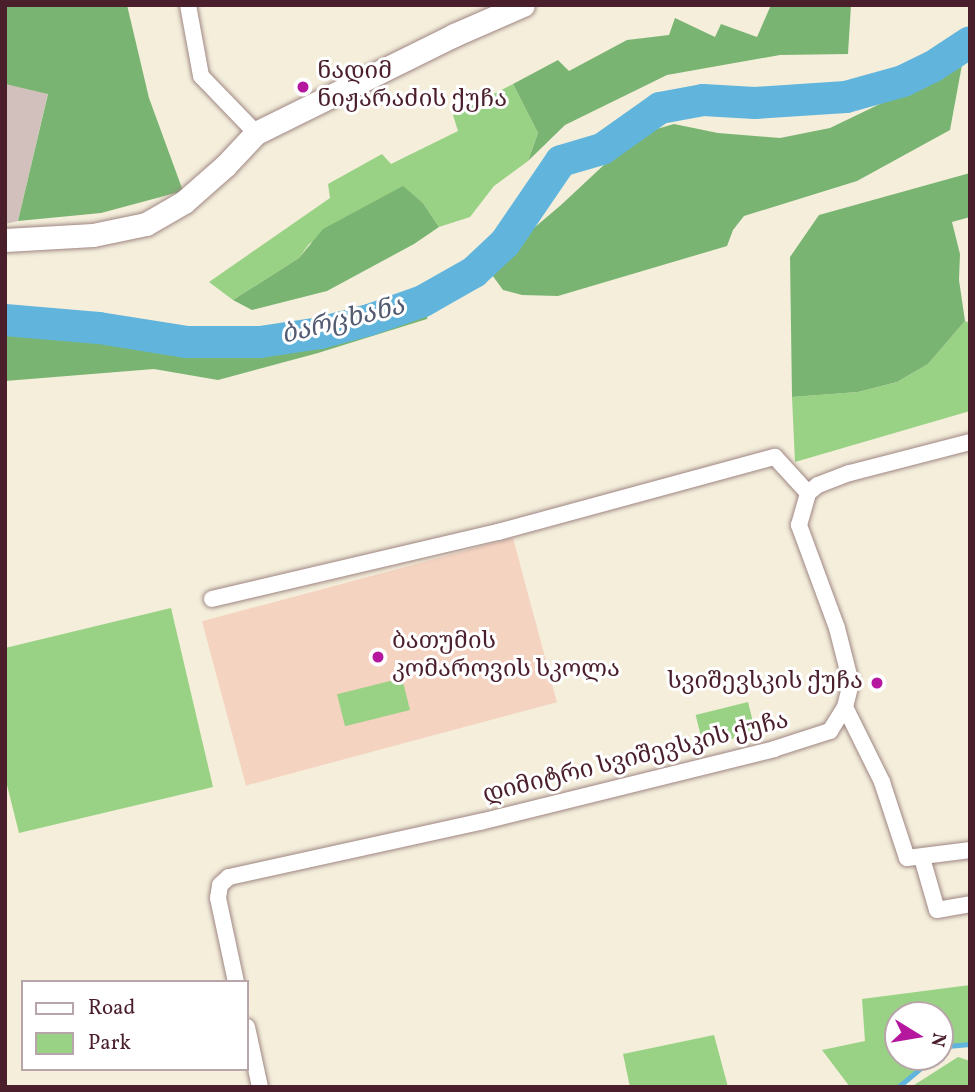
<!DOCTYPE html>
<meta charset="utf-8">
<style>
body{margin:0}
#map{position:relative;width:975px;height:1092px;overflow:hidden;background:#f4eedb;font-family:Vollkorn,"Noto Serif Georgian",serif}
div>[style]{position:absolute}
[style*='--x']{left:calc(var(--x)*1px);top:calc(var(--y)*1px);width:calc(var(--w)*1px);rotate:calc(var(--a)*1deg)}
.built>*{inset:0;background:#f5d3c1;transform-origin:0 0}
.industrial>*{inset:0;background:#d1c0bc}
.green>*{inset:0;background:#99d285;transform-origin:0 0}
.forest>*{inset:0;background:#7ab472}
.stream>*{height:5px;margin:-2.5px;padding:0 2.5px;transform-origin:2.5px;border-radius:2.5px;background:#61b5dd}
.river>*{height:32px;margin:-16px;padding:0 16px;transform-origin:16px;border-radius:16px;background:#61b5dd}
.roads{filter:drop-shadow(0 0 2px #9f8683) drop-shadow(0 0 2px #9f8683)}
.street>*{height:16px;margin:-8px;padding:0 8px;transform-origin:8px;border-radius:8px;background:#fff}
.secondary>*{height:23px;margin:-11.5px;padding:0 11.5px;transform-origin:11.5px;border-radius:11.5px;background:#fff}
.dots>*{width:19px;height:19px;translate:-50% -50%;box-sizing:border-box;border:4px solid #fff;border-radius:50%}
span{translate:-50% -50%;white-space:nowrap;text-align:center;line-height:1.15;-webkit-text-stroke:6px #fff;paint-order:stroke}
.poi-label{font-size:24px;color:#4a1f2b}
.left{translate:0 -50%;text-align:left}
.right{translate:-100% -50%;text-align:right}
.street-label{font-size:24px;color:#4a1f2b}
.water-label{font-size:26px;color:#535b72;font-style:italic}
.frame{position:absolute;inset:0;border:7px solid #4a1f2b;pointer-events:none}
.legend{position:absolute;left:21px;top:980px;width:228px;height:91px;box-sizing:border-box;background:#fff;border:2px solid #b7a5aa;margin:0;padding:9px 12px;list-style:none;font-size:21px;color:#4a1f2b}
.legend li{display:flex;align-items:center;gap:14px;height:35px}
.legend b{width:35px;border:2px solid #b7a5aa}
.north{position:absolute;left:884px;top:1001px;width:70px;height:70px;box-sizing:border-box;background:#fff;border:2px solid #b7a5aa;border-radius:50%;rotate:101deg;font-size:19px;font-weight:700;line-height:28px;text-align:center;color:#4a1f2b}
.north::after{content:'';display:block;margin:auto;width:24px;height:32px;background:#b5179e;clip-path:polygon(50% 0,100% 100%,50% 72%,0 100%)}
</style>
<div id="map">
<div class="built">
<div style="left:513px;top:538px;width:170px;height:322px;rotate:75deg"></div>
</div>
<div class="industrial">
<div style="clip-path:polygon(5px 84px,48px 93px,18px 221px,5px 224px)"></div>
</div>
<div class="green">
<div style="clip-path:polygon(513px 84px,538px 133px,528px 161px,494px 186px,470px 217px,439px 227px,423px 203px,403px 187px,309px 244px,299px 258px,233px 300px,209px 282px,330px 198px,328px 184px,382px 154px,391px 164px,458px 131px,453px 115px)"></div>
<div style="clip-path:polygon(965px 321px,970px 323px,970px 411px,795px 462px,792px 397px,858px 392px,897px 382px,928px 364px)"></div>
<div style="clip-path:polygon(171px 608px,213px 787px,19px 833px,5px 777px,5px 648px)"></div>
<div style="left:402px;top:678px;width:33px;height:67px;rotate:76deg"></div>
<div style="left:748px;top:702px;width:32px;height:54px;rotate:76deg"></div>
<div style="clip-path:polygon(970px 985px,970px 1044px,947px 1045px,940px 1052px,940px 1015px,898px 1015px,898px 1057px,934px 1057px,898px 1087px,850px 1087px,822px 1050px,865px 1041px,862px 999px)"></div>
<div style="clip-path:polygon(714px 1035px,728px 1087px,630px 1087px,623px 1054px)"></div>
<div style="clip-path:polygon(958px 1057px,970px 1061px,970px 1087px,911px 1087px)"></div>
</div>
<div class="forest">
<div style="clip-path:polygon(5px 5px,127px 5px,149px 98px,183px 191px,101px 213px,18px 221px,48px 94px,5px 84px)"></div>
<div style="clip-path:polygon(771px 5px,851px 5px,848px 54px,780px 55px,667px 75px,565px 125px,528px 161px,538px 133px,513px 84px,558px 60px,569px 71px,627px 40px,669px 35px,675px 18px,715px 37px,721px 24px,757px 37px)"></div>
<div style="clip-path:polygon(964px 54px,950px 130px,857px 181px,744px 216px,733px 230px,727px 246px,558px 296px,522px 295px,503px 290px,487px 268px,561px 205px,636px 135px,674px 124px,718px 133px,780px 138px,830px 128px,884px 102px)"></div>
<div style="clip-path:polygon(970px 173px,970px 217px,952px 222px,960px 254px,959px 280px,965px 321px,928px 364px,897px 382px,858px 392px,792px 397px,790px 257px,819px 215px)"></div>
<div style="clip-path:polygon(403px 186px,423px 203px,439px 227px,414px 244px,327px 291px,252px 310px,233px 300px,299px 258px,323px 229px)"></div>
<div style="clip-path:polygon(430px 304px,427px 319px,318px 353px,218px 380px,154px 369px,5px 381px,5px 335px,260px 353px,343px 332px)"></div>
</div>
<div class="stream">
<div style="--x:940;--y:1052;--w:9;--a:-41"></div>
<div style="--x:947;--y:1046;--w:23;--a:-5"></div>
<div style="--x:898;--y:1087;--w:47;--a:-39.8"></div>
</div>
<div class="river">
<div style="--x:5;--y:320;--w:94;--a:4.9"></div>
<div style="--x:99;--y:328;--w:88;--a:9.1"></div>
<div style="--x:186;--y:342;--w:74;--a:0"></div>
<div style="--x:260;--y:342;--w:61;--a:-8.5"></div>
<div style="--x:320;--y:333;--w:51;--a:-14.9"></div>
<div style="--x:369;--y:320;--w:57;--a:-19.4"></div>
<div style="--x:423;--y:301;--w:59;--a:-29.6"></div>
<div style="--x:474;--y:272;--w:42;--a:-43.1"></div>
<div style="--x:505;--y:243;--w:99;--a:-55.7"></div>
<div style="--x:561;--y:161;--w:43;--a:-16.3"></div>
<div style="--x:602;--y:149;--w:71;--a:-35.3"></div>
<div style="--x:660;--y:108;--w:44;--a:-10.5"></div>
<div style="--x:703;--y:100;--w:52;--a:3.3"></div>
<div style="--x:755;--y:103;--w:91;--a:-3.8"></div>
<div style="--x:846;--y:97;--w:59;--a:-15.7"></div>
<div style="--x:903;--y:81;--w:32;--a:-26"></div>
<div style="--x:932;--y:67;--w:45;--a:-33.3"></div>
</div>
<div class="roads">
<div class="street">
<div style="--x:188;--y:5;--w:72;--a:79.6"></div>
<div style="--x:201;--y:76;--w:79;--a:46"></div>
<div style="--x:212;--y:599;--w:294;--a:-13.2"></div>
<div style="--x:498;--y:532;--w:287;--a:-15.2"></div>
<div style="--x:775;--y:457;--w:49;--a:47.5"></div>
<div style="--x:845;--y:707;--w:84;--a:63.7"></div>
<div style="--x:882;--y:782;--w:80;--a:71.8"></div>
<div style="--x:907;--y:858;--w:64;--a:-7.2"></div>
<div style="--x:922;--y:858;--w:54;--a:73.9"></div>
<div style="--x:937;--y:910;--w:34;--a:-10"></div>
<div style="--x:236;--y:982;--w:86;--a:-102.1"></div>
<div style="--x:218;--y:898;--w:13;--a:-81"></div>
<div style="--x:220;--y:885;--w:12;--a:-42"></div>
<div style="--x:229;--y:877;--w:257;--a:-12.4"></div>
<div style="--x:480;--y:822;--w:303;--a:-13.9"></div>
<div style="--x:774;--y:749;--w:59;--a:-17.8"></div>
<div style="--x:830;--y:731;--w:28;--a:-58"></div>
<div style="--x:845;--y:707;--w:25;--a:-76"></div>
<div style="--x:851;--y:683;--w:57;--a:-104.3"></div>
<div style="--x:837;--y:628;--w:110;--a:-110.3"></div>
<div style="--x:799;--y:525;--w:33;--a:-74"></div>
<div style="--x:808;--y:493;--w:13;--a:-39"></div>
<div style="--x:818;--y:485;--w:34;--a:-21"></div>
<div style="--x:850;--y:473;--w:124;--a:-14.5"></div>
<div style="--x:247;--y:1027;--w:61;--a:77.8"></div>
</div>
<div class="secondary">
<div style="--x:5;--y:240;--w:88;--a:-3.3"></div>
<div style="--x:93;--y:235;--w:54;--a:-11.7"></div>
<div style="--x:146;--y:224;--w:44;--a:-30.1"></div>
<div style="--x:184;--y:202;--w:55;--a:-41.3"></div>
<div style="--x:225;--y:166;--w:45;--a:-46.8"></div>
<div style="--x:256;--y:133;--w:221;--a:-26.3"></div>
<div style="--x:454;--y:35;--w:75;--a:-23.5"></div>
</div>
</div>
<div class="dots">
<div style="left:303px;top:87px;background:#b5179e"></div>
<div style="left:378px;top:657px;background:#b5179e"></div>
<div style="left:877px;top:683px;background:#b5179e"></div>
</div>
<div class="poi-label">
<span class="left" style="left:317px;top:87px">ნადიმ<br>ნიჟარაძის ქუჩა</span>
<span class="left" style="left:392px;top:657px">ბათუმის<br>კომაროვის სკოლა</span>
<span class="right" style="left:863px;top:683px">სვიშევსკის ქუჩა</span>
</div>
<div class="street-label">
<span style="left:636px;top:759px;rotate:-14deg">დიმიტრი სვიშევსკის ქუჩა</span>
</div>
<div class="water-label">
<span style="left:343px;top:322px;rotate:-14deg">ბარცხანა</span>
</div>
<div class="frame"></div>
<ul class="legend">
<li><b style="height:9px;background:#fff"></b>Road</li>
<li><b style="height:19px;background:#99d285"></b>Park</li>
</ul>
<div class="north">N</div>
</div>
